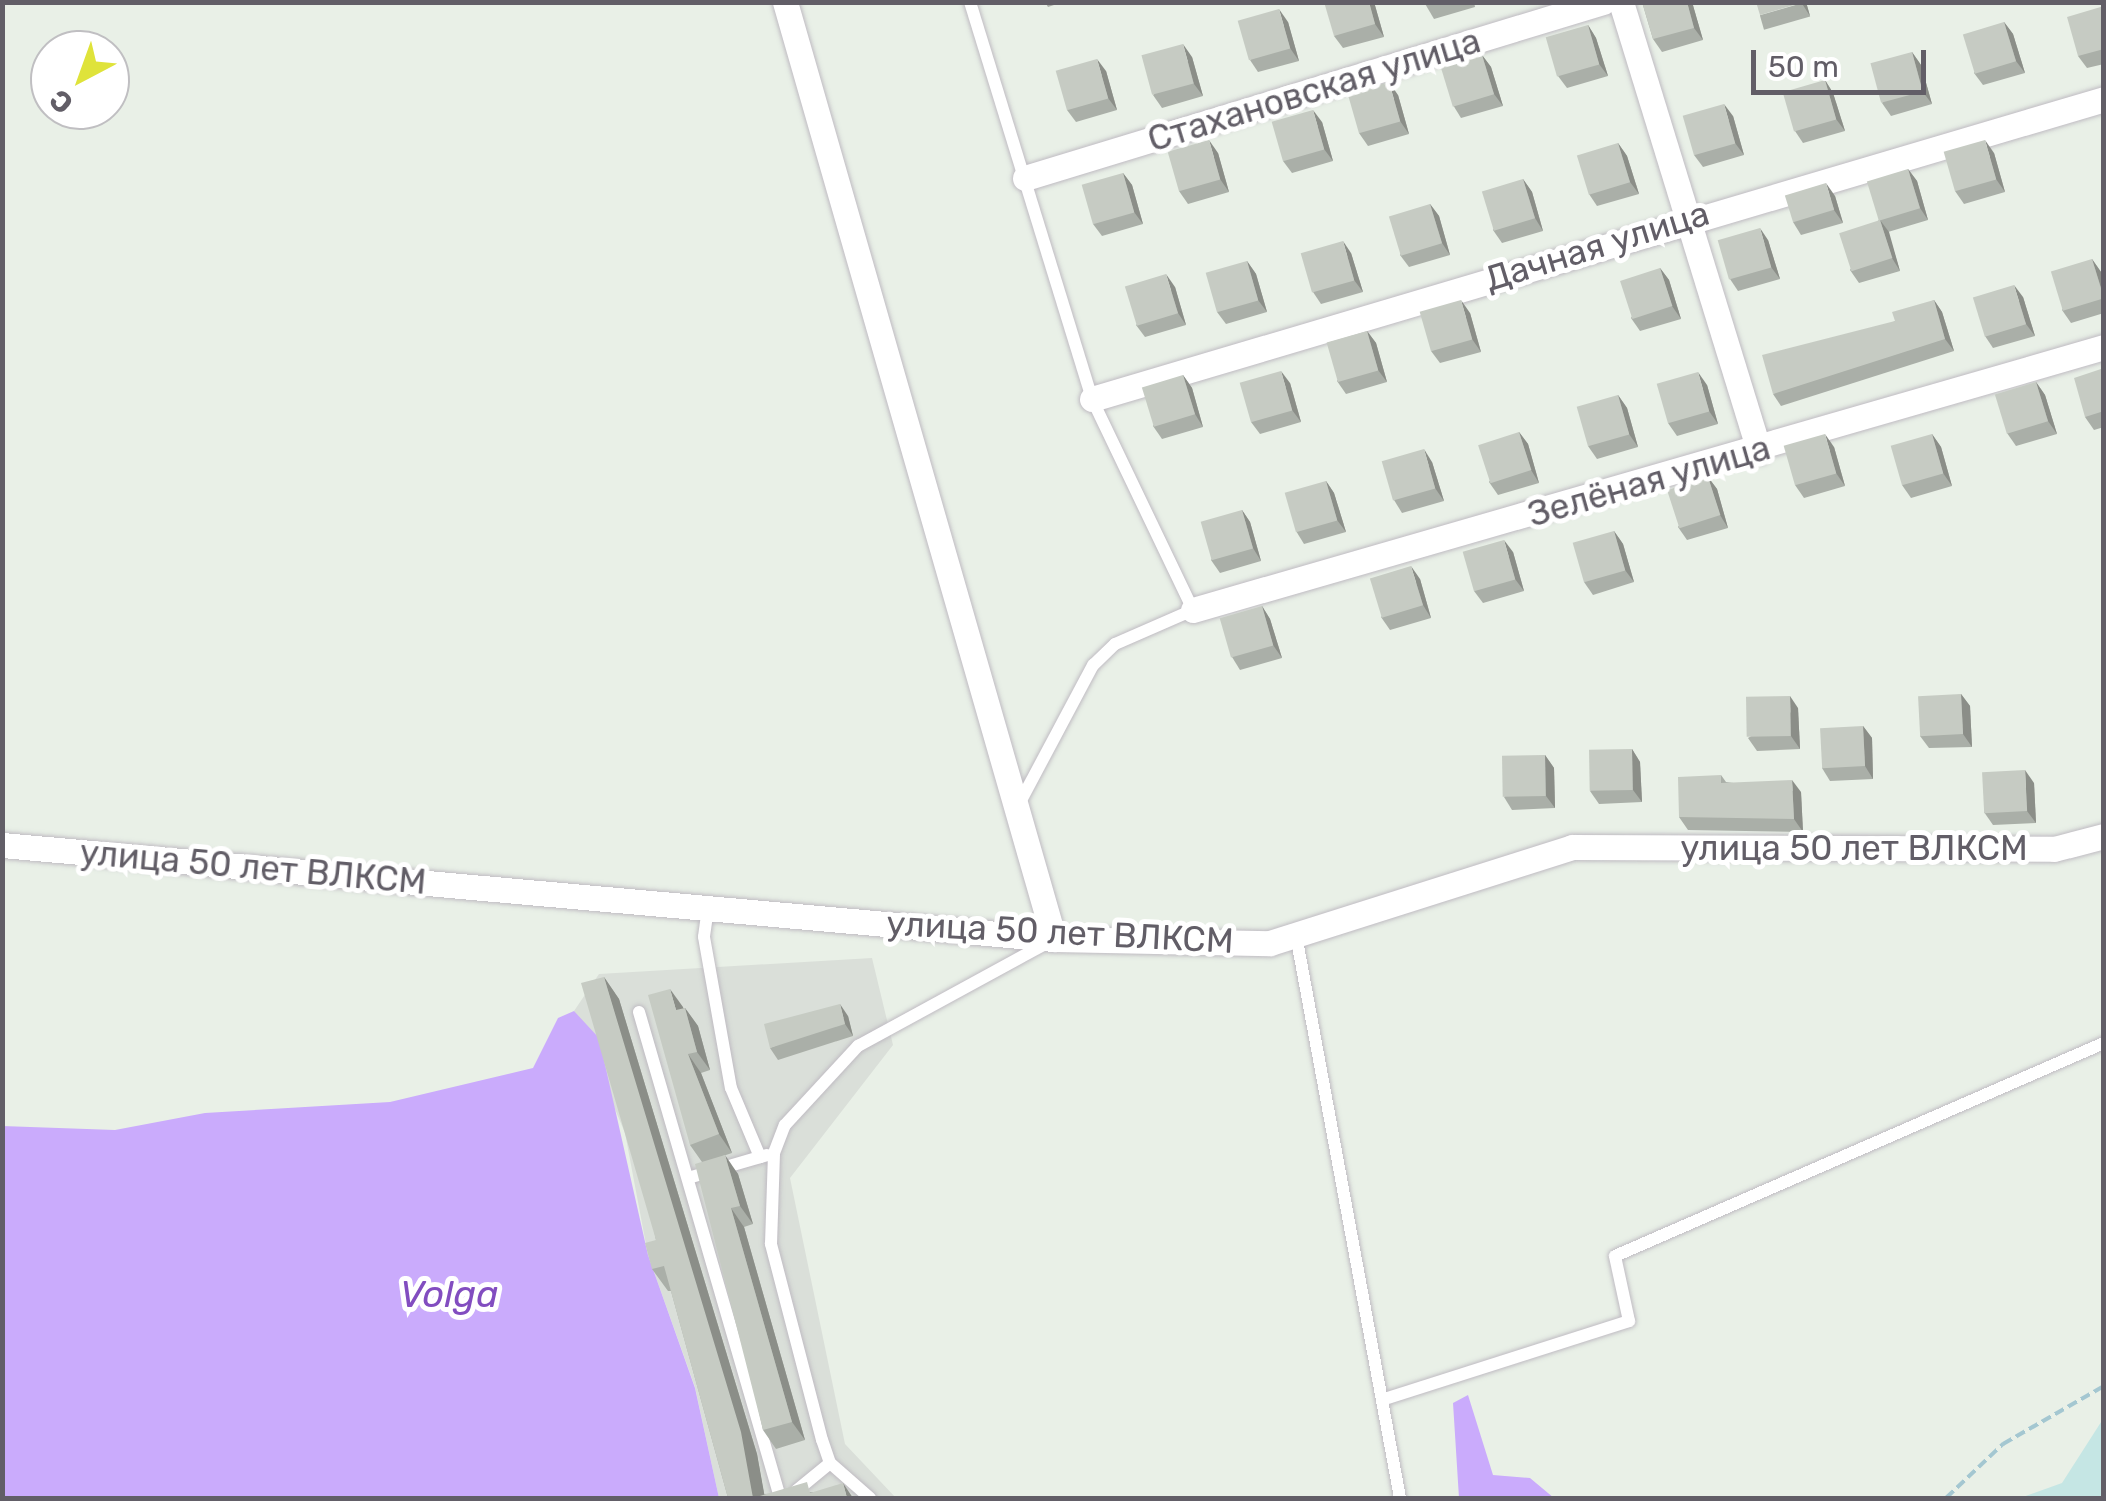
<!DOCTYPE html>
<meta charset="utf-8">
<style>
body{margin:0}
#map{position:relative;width:2106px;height:1501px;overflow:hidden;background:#e9f0e7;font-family:Rubik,sans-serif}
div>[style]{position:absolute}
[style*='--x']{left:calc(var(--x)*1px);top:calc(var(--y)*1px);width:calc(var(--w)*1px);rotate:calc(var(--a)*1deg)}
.industrial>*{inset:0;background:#dadfd9}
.green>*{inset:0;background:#c5e6e4}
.water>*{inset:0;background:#caabfc}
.path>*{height:4px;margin-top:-2px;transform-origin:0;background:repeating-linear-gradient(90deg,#a4c7d1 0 10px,transparent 0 15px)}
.roads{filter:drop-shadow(0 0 2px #bfbbc2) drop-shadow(0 0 2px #bfbbc2)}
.service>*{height:12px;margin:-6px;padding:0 6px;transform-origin:6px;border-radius:6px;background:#fff}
.minor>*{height:25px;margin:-12.5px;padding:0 12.5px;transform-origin:12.5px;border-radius:12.5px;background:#fff}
.wall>*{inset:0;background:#aaafa8;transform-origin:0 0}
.shaded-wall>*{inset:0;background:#8b8e88}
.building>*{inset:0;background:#c6cbc3;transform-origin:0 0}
span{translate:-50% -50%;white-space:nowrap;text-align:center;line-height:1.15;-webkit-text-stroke:10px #fff;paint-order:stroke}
.street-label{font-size:35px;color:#625e67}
.water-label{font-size:38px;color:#824dc0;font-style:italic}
.frame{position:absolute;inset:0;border:5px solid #625e67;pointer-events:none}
.north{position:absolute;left:30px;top:30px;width:100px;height:100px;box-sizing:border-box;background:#fff;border:2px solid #c0bfc2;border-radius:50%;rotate:221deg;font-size:28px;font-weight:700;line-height:40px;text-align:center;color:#625e67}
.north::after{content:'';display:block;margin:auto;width:35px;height:45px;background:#dfe33a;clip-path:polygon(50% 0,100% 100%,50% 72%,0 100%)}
.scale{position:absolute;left:1751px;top:50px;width:175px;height:45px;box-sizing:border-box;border:5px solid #625e67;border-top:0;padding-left:12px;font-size:30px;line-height:35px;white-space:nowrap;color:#625e67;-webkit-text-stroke:8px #fff;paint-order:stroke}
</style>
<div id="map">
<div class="industrial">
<div style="clip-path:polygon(872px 958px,893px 1045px,790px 1178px,845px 1444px,896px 1498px,719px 1498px,695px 1387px,648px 1255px,625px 1133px,574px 1011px,599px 974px)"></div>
</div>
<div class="green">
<div style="clip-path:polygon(2103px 1419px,2103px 1498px,2020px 1498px,2062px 1483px)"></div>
</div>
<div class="water">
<div style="clip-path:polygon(574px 1011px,599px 1038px,648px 1255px,695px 1388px,719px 1498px,3px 1498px,2px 1126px,115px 1130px,205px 1113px,390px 1102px,533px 1068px,558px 1018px)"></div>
<div style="clip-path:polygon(1468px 1395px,1493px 1475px,1530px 1478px,1554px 1498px,1459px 1498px,1453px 1403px)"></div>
</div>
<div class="path">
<div style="--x:1946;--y:1498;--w:79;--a:-43.5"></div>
<div style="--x:2003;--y:1444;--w:116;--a:-29.9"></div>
</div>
<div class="roads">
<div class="service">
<div style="--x:970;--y:2;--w:415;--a:72.9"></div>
<div style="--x:1092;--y:399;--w:234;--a:64.4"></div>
<div style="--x:1193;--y:610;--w:85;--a:156.4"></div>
<div style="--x:1115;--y:644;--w:30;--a:136"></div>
<div style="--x:1093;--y:665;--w:162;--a:118"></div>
<div style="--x:708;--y:908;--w:29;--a:98"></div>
<div style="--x:704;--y:937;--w:153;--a:79.9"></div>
<div style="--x:731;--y:1088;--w:75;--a:67.2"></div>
<div style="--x:1296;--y:935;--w:573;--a:79.53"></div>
<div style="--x:639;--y:1012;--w:502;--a:73.8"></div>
<div style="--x:688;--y:1178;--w:82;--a:-16.2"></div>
<div style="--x:1388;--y:1398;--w:253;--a:-17.7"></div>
<div style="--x:1629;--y:1321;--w:66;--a:-102.2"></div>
<div style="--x:1615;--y:1256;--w:533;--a:-23.54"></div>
<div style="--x:796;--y:1491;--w:44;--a:-39.5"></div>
<div style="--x:870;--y:1498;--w:53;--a:-138.8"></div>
<div style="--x:830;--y:1463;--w:24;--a:-109"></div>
<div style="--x:822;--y:1440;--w:203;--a:-104.6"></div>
<div style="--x:771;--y:1244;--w:91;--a:-88.1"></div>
<div style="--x:774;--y:1153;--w:30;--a:-69"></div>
<div style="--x:785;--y:1125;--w:108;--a:-47.3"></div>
<div style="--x:858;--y:1046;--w:217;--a:-28.6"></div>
</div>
<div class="minor">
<div style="--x:785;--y:2;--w:975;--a:73.98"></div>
<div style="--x:1621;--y:2;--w:470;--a:72.9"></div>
<div style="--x:1025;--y:178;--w:604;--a:-16.94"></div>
<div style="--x:1092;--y:399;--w:1056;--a:-16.51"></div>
<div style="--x:1193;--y:610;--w:948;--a:-16.1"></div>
<div style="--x:2;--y:845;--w:1056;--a:5.11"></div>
<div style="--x:1054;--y:939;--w:216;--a:1.1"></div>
<div style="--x:1270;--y:943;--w:317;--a:-17.6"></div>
<div style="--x:1572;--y:847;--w:482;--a:0.2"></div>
<div style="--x:2054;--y:849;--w:52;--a:-14.6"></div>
</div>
</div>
<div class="wall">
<div style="clip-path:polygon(1045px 2px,1063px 2px,1048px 7px)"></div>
<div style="clip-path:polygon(1374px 2px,1384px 37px,1343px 48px,1334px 36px)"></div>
<div style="clip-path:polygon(1424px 2px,1474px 2px,1475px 7px,1434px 19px)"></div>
<div style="clip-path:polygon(1642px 2px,1692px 2px,1703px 40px,1662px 52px,1653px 39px)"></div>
<div style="left:1806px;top:2px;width:15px;height:48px;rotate:74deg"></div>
<div style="clip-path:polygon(2104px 6px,2104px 64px,2087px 68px,2078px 56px)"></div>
<div style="clip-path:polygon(1288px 22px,1299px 61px,1258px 72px,1250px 60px)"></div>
<div style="clip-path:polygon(2004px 22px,2013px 34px,2025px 73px,1983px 85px,1974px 73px)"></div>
<div style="clip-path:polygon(1588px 25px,1596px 38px,1608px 76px,1567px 88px,1558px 76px)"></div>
<div style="clip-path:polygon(1912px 52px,1921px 65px,1932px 104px,1891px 116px,1882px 103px)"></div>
<div style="clip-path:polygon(1482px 55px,1491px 67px,1503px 106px,1461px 118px,1453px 105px)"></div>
<div style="clip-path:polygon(1192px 57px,1203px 96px,1162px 108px,1153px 95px)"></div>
<div style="clip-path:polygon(1106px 71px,1117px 110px,1076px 122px,1067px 110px)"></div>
<div style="clip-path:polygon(1825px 80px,1833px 93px,1845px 131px,1803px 143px,1795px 131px)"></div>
<div style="clip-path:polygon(1398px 95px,1409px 134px,1368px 146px,1359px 133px)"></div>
<div style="clip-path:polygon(1733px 116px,1744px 155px,1703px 167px,1694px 155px)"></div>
<div style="clip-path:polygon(1322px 122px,1333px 161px,1292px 173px,1283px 161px)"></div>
<div style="clip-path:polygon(1618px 143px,1627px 156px,1639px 194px,1597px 206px,1589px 194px)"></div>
<div style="clip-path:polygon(1218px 153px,1229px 192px,1188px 204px,1179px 191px)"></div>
<div style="clip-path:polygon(1994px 153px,2005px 192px,1964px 204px,1955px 191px)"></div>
<div style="clip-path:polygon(1908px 169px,1917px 181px,1928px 220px,1888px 232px,1900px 271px,1859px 283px,1850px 270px)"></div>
<div style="clip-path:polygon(1123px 173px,1132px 185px,1143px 224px,1102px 236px,1093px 224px)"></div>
<div style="clip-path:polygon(1523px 179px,1532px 192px,1543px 231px,1502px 243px,1493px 230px)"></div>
<div style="clip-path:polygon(1835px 196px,1843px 223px,1801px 235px,1793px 222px)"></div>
<div style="clip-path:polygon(1430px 204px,1439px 216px,1450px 255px,1409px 267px,1400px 255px)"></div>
<div style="clip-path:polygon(1768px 240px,1780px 279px,1738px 291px,1730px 279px)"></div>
<div style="clip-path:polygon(1351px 253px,1363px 292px,1321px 304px,1313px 292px)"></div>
<div style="clip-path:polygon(2092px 259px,2101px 272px,2104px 280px,2104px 313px,2071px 323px,2062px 310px)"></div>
<div style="clip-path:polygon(1247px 261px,1256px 274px,1267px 312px,1226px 324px,1217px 312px)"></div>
<div style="clip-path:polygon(1660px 268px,1669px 280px,1681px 319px,1640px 331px,1631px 318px)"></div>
<div style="clip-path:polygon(1175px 287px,1186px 325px,1145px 337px,1136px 325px)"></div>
<div style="clip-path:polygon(2023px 297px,2035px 336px,1993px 348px,1985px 336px)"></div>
<div style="clip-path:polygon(1934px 300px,1942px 312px,1954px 351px,1781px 406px,1773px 394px,1895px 321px)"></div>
<div style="clip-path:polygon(1470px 313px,1481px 352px,1440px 363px,1431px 351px)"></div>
<div style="clip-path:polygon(1367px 331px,1376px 343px,1387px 382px,1346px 394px,1337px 381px)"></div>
<div style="clip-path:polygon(2104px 368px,2104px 427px,2094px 430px,2085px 417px)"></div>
<div style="clip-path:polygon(1183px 375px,1192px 388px,1203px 427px,1162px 439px,1153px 426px)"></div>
<div style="clip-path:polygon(2036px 382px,2045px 395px,2057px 434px,2016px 446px,2007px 433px)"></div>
<div style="clip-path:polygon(1290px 383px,1301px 422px,1260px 434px,1251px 422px)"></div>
<div style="clip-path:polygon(1707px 385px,1718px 424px,1677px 436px,1668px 423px)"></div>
<div style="clip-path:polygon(1618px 395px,1627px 408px,1638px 447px,1597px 459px,1588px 446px)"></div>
<div style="clip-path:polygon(1519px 432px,1528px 444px,1539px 483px,1498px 495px,1489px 482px)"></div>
<div style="clip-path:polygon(1932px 434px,1941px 447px,1952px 486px,1911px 498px,1902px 485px)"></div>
<div style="clip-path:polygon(1834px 447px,1845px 486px,1804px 498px,1795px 485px)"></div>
<div style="clip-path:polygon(1432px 462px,1444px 501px,1402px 513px,1394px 500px)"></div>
<div style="clip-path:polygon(1708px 477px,1717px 489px,1728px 528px,1687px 540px,1678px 527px)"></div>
<div style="clip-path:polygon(1326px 481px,1334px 493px,1346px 532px,1304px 544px,1296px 531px)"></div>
<div style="clip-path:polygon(1242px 510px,1250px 522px,1261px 561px,1220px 573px,1211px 560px)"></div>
<div style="clip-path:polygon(1614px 531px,1623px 544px,1634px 582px,1593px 595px,1584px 582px)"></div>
<div style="clip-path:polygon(1513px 552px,1524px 591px,1483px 603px,1474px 591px)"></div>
<div style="clip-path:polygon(1420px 579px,1431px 618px,1390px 630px,1381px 617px)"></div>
<div style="clip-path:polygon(1262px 606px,1270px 619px,1282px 658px,1240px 670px,1232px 657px)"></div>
<div style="clip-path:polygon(1961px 694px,1970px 706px,1972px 747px,1929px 748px,1920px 736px)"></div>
<div style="clip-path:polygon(1798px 708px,1800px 749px,1757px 751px,1748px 738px)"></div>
<div style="clip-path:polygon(1863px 726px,1872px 738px,1873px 779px,1830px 781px,1822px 768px)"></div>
<div style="clip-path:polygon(1632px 749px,1640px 762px,1642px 802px,1599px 804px,1590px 791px)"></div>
<div style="clip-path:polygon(1545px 755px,1554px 768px,1555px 808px,1512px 810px,1504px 797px)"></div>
<div style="clip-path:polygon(1721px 775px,1726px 782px,1801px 792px,1803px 832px,1688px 830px,1679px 817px)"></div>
<div style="clip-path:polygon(2034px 783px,2036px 823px,1993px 825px,1984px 812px)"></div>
<div style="clip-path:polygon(604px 977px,619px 999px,757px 1454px,764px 1494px,814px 1492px,853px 1498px,728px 1498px,671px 1291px,668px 1291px,652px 1269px,656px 1240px)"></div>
<div style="clip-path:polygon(683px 1008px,685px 1008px,698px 1026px,710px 1070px,701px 1073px,732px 1153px,723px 1156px,738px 1174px,753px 1224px,744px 1227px,805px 1440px,776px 1449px,763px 1430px,702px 1162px,690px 1145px)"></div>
<div style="clip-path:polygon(848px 1016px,853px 1036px,778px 1060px,770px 1048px)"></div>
</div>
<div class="shaded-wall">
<div style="clip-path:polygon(1369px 2px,1374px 2px,1384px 37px,1375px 24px)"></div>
<div style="clip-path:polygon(1687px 2px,1692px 2px,1703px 40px,1694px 28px)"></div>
<div style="clip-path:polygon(1801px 2px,1806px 2px,1810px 16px)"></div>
<div style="clip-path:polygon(1279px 9px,1288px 22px,1299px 61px,1290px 48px)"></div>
<div style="clip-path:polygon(2004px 22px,2013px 34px,2025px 73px,2016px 61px)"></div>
<div style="clip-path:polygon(1588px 25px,1596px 38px,1608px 76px,1599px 64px)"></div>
<div style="clip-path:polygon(1183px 44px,1192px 57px,1203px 96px,1194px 84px)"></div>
<div style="clip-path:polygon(1912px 52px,1921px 65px,1932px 104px,1923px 92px)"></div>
<div style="clip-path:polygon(1482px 55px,1491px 67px,1503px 106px,1494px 94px)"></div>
<div style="clip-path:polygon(1097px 59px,1106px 71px,1117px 110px,1108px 98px)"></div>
<div style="clip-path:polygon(1825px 80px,1833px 93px,1845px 131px,1836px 119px)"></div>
<div style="clip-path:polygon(1389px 82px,1398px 95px,1409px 134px,1400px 121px)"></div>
<div style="clip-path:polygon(1724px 104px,1733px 116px,1744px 155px,1735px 143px)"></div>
<div style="clip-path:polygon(1313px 110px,1322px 122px,1333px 161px,1324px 149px)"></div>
<div style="clip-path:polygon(1209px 140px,1218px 153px,1229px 192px,1220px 179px)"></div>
<div style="clip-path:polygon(1985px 140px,1994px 153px,2005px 192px,1996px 179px)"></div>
<div style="clip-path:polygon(1618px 143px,1627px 156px,1639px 194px,1630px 182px)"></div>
<div style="clip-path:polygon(1908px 169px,1917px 181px,1928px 220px,1920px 208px)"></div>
<div style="clip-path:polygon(1123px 173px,1132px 185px,1143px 224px,1134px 212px)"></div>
<div style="clip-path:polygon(1523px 179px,1532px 192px,1543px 231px,1535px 218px)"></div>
<div style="clip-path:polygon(1826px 183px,1835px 196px,1843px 223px,1834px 210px)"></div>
<div style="clip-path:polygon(1430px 204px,1439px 216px,1450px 255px,1442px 243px)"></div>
<div style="clip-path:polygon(1880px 220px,1889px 232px,1900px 271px,1892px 258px)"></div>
<div style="clip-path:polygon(1760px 228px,1768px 240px,1780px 279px,1771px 267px)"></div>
<div style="clip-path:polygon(1343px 241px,1351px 253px,1363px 292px,1354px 280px)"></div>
<div style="clip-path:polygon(2092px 259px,2101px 272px,2104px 280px,2104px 297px)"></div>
<div style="clip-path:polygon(1247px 261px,1256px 274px,1267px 312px,1258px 300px)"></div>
<div style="clip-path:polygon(1660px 268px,1669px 280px,1681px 319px,1672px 306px)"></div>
<div style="clip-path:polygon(1166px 274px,1175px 287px,1186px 325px,1178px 313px)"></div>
<div style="clip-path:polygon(2014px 285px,2023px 297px,2035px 336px,2026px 324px)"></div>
<div style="clip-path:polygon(1461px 300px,1470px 313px,1481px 352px,1472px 339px)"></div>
<div style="clip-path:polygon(1934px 300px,1942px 312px,1954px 351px,1945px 339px)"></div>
<div style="clip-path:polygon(1367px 331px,1376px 343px,1387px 382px,1378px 370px)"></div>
<div style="clip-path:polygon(1281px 371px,1290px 383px,1301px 422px,1292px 410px)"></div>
<div style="clip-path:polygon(1698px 372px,1707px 385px,1718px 424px,1709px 411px)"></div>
<div style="clip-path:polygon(1183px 375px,1192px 388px,1203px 427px,1195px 414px)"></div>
<div style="clip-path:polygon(2036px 382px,2045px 395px,2057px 434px,2048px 421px)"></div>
<div style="clip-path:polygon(1618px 395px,1627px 408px,1638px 447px,1629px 434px)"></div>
<div style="clip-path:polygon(1519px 432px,1528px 444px,1539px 483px,1531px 470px)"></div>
<div style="clip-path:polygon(1825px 434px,1834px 447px,1845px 486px,1836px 473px)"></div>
<div style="clip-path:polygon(1932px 434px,1941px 447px,1952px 486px,1943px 473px)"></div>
<div style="clip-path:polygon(1424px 449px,1432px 462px,1444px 501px,1435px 488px)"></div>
<div style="clip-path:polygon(1708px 477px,1717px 489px,1728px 528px,1720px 515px)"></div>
<div style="clip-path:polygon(1326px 481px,1334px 493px,1346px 532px,1337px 520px)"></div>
<div style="clip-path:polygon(1242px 510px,1250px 522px,1261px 561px,1253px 548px)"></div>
<div style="clip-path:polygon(1614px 531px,1623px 544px,1634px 582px,1625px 570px)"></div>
<div style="clip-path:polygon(1504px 540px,1513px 552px,1524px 591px,1515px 579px)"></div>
<div style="clip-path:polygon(1411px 566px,1420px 579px,1431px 618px,1423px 605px)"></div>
<div style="clip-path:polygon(1262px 606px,1270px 619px,1282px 658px,1273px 645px)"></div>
<div style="clip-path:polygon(1961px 694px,1970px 706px,1972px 747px,1963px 734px)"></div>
<div style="clip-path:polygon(1790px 696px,1798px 708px,1800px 749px,1791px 736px)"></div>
<div style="clip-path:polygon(1863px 726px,1872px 738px,1873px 779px,1865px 766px)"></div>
<div style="clip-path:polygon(1632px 749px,1640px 762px,1642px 802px,1633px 790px)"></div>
<div style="clip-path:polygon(1545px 755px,1554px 768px,1555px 808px,1546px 796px)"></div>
<div style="clip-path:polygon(2025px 770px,2034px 783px,2036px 823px,2027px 811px)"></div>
<div style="clip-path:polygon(1792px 780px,1801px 792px,1803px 832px,1794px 819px)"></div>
<div style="clip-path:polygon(604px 977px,619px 999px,757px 1454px,765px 1498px,753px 1498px)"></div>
<div style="clip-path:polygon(670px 989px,683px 1007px,689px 1029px,676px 1010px)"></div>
<div style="clip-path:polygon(840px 1004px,848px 1016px,853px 1036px,845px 1024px)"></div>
<div style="clip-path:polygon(685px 1008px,698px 1026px,710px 1070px,697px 1052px)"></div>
<div style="clip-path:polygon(688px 1054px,701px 1073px,732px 1153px,719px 1134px)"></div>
<div style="clip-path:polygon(725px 1155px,738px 1174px,753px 1224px,740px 1206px)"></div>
<div style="clip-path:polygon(731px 1208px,744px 1227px,805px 1440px,792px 1422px)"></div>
<div style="clip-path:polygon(843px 1483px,853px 1498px,847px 1498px)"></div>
</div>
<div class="building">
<div style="clip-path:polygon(1324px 2px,1369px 2px,1375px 24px,1334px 36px)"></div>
<div style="clip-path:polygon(1642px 2px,1687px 2px,1694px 28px,1653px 39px)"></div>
<div style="clip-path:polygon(1756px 2px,1801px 2px,1801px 3px,1760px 15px)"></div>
<div style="clip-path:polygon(2104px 6px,2104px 49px,2078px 56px,2067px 17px)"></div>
<div style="left:1279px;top:9px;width:41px;height:43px;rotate:74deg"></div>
<div style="left:2004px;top:22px;width:41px;height:43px;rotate:73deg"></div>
<div style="left:1588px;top:25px;width:41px;height:44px;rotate:74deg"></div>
<div style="left:1183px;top:44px;width:41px;height:43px;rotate:75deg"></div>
<div style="left:1912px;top:52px;width:41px;height:43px;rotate:75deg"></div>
<div style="left:1482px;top:55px;width:41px;height:43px;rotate:73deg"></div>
<div style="left:1097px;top:59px;width:41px;height:43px;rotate:74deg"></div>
<div style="left:1825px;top:80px;width:41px;height:44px;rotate:74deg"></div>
<div style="left:1389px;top:82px;width:41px;height:43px;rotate:74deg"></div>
<div style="left:1724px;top:104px;width:41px;height:43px;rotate:74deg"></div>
<div style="left:1313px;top:110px;width:41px;height:43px;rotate:74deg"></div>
<div style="left:1209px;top:140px;width:41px;height:43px;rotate:74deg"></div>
<div style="left:1985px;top:140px;width:41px;height:43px;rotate:74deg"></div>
<div style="left:1618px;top:143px;width:41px;height:43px;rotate:73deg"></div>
<div style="left:1908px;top:169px;width:41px;height:43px;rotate:73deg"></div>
<div style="left:1123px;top:173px;width:41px;height:43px;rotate:74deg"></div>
<div style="left:1523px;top:179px;width:41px;height:43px;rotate:73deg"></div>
<div style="left:1826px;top:183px;width:28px;height:43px;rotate:73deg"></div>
<div style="left:1430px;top:204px;width:41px;height:43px;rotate:73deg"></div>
<div style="left:1880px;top:220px;width:40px;height:43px;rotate:72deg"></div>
<div style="left:1760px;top:228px;width:41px;height:44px;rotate:74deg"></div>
<div style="left:1343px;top:241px;width:41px;height:44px;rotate:74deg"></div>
<div style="left:2092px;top:259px;width:41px;height:43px;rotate:73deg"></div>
<div style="left:1247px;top:261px;width:41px;height:43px;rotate:74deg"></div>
<div style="left:1660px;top:268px;width:40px;height:42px;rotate:72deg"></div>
<div style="left:1166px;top:274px;width:41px;height:43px;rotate:73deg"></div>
<div style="left:2014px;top:285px;width:41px;height:43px;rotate:73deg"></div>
<div style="left:1461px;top:300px;width:41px;height:43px;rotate:74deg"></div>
<div style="clip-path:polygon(1934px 300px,1945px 339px,1773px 394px,1762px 355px,1895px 321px,1892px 312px)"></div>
<div style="left:1367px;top:331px;width:41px;height:42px;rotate:74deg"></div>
<div style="clip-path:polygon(2104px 368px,2104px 411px,2085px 417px,2074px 378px)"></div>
<div style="left:1281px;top:371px;width:41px;height:43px;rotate:74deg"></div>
<div style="left:1698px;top:372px;width:41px;height:43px;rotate:74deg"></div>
<div style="left:1183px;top:375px;width:41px;height:43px;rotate:73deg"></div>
<div style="left:2036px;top:382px;width:41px;height:43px;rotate:73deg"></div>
<div style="left:1618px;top:395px;width:41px;height:43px;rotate:74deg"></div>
<div style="left:1519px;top:432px;width:40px;height:43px;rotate:72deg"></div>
<div style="left:1825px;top:434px;width:41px;height:43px;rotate:74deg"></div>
<div style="left:1932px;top:434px;width:41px;height:43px;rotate:74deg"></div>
<div style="left:1424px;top:449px;width:41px;height:44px;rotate:74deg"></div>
<div style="left:1708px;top:477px;width:40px;height:43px;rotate:72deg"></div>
<div style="left:1326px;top:481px;width:41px;height:43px;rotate:74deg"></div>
<div style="left:1242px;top:510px;width:40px;height:43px;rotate:74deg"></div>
<div style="left:1614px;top:531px;width:41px;height:43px;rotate:74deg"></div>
<div style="left:1504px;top:540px;width:41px;height:43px;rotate:74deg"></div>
<div style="left:1411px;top:566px;width:41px;height:43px;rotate:73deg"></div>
<div style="left:1262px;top:606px;width:41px;height:44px;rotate:74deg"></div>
<div style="left:1961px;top:694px;width:40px;height:43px;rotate:87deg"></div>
<div style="left:1790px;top:696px;width:40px;height:44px;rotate:89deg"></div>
<div style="left:1863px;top:726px;width:40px;height:43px;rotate:87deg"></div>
<div style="left:1632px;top:749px;width:41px;height:43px;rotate:89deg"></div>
<div style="left:1545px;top:755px;width:41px;height:43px;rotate:89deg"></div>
<div style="left:2025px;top:770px;width:41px;height:43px;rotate:87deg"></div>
<div style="clip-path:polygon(1721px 775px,1721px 783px,1792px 780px,1794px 819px,1679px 817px,1678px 777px)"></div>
<div style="clip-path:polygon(604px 977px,741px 1432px,753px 1498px,807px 1482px,810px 1493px,843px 1483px,847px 1498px,725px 1498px,728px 1498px,664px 1266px,652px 1269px,645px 1243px,656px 1240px,581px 983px)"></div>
<div style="clip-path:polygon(670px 989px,676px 1010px,685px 1008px,697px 1052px,688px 1054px,719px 1134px,690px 1145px,648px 995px)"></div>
<div style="clip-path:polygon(840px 1004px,845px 1024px,770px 1048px,764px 1024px)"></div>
<div style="clip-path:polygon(725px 1155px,740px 1206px,731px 1208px,792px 1422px,763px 1430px,695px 1164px)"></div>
</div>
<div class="street-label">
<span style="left:1314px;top:90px;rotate:-17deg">Стахановская улица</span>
<span style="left:1597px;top:246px;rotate:-17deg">Дачная улица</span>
<span style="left:1649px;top:481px;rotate:-16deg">Зелёная улица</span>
<span style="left:1854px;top:848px">улица 50 лет ВЛКСМ</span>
<span style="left:253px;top:867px;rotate:5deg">улица 50 лет ВЛКСМ</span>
<span style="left:1060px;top:932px;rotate:3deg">улица 50 лет ВЛКСМ</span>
</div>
<div class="water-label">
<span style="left:449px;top:1295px">Volga</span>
</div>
<div class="frame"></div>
<div class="north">С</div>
<div class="scale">50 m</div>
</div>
